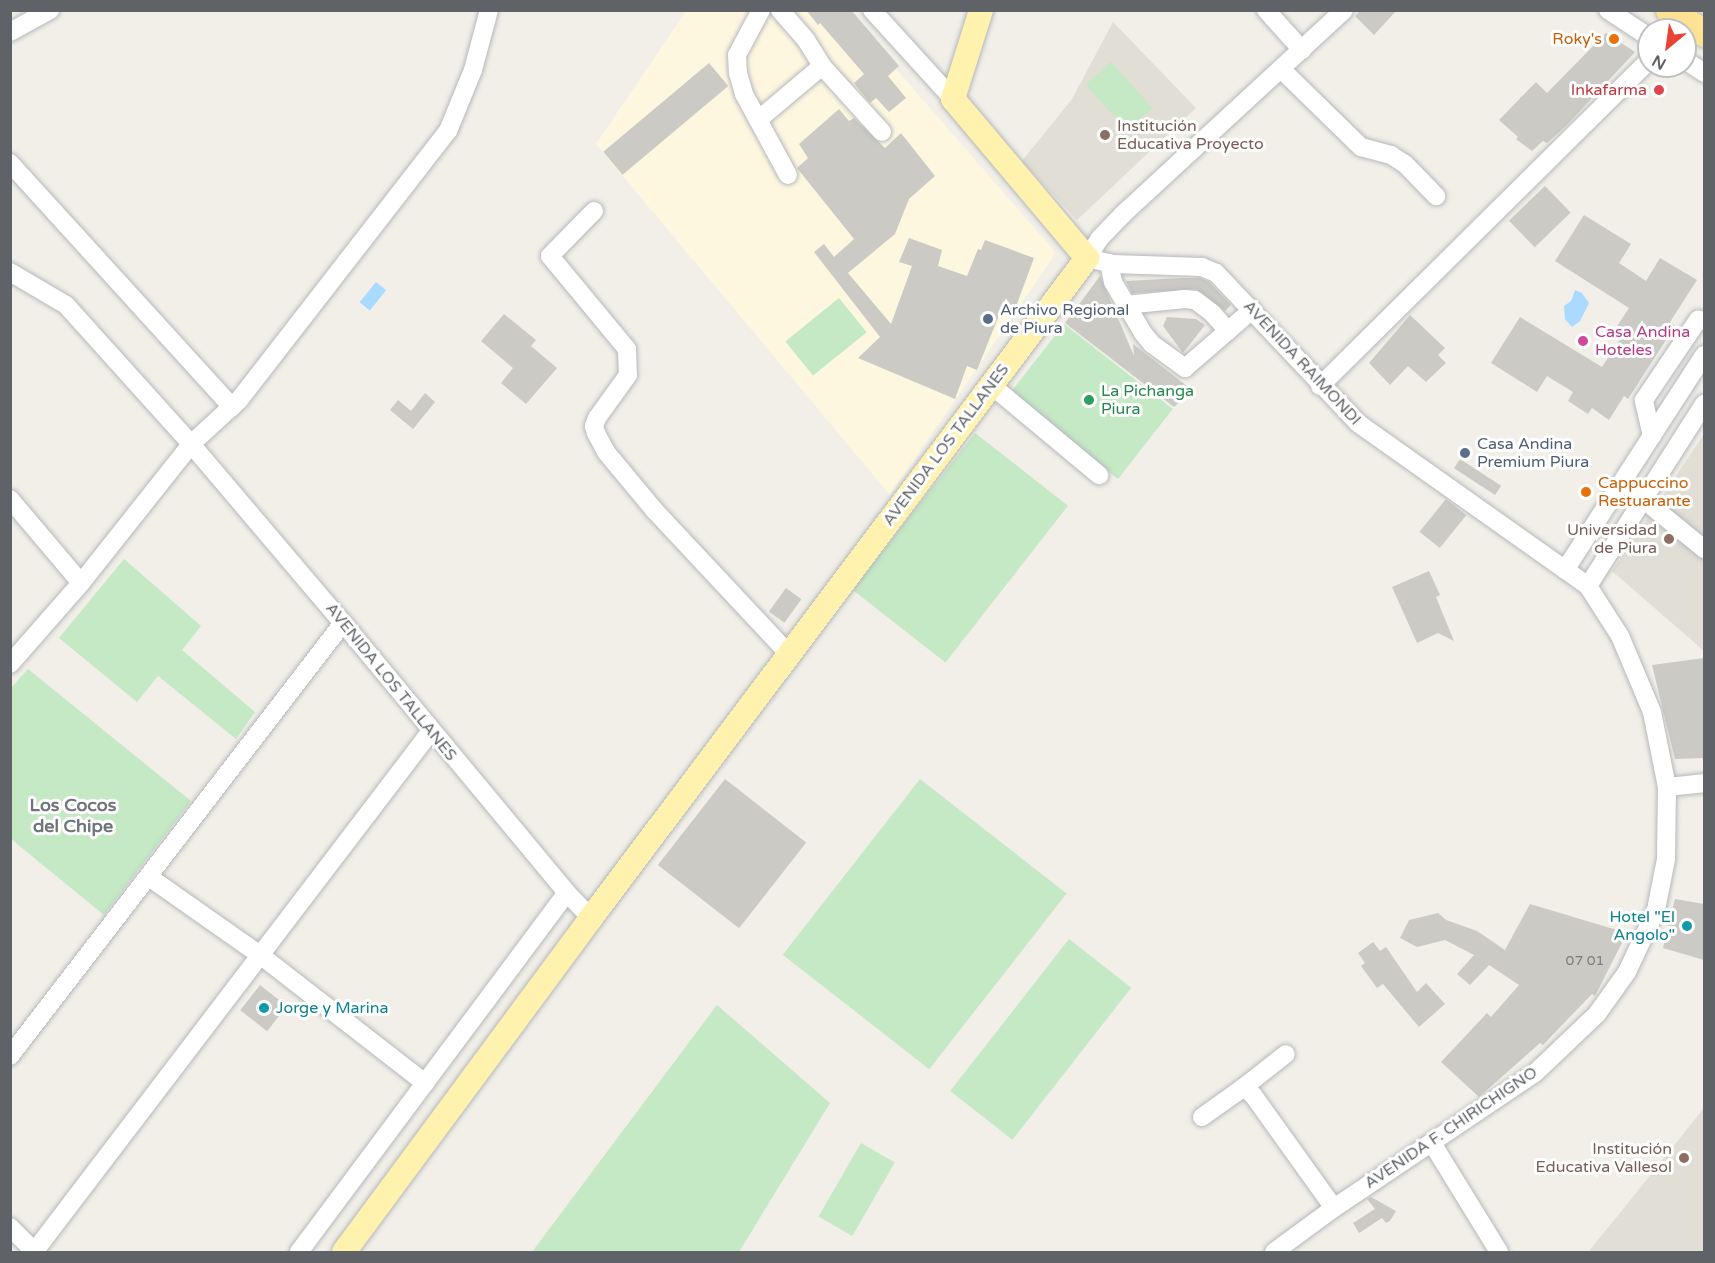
<!DOCTYPE html>
<meta charset="utf-8">
<style>
body{margin:0}
#map{position:relative;width:1715px;height:1263px;overflow:hidden;background:#f1efe8;font-family:"Varela Round",sans-serif}
div>[style]{position:absolute}
[style*='--x']{left:calc(var(--x)*1px);top:calc(var(--y)*1px);width:calc(var(--w)*1px);rotate:calc(var(--a)*1deg)}
.commercial>*{inset:0;background:#fef7e0}
.education>*{inset:0;background:#e1ded6}
.green>*{inset:0;background:#c5e8c5;transform-origin:0 0}
.water>*{inset:0;background:#aadaff;transform-origin:0 0}
.building>*{inset:0;background:#cccac5;transform-origin:0 0}
.roads{filter:drop-shadow(0 0 2px #b5b8bc) drop-shadow(0 0 2px #b5b8bc)}
.minor>*{height:18px;margin:-9px;padding:0 9px;transform-origin:9px;border-radius:9px;background:#fff}
.major>*{height:24px;margin:-12px;padding:0 12px;transform-origin:12px;border-radius:12px;background:#fff2af}
.highway>*{height:27px;margin:-13.5px;padding:0 13.5px;transform-origin:13.5px;border-radius:13.5px;background:#fde293}
.dots>*{width:16px;height:16px;translate:-50% -50%;box-sizing:border-box;border:3px solid #fff;border-radius:50%}
span{translate:-50% -50%;white-space:nowrap;text-align:center;line-height:1.15;-webkit-text-stroke:6px #fff;paint-order:stroke}
.number-label{font-size:14px;color:#7a7d7f}
.number-label span{-webkit-text-stroke-width:0}
.food-label{font-size:16px;color:#c56008}
.right{translate:-100% -50%;text-align:right}
.left{translate:0 -50%;text-align:left}
.health-label{font-size:16px;color:#be3a42}
.education-label{font-size:16px;color:#785e54}
.service-label{font-size:16px;color:#4e5e75}
.hotel-label{font-size:16px;color:#b23c85}
.street-label{font-size:16px;color:#5f6368}
.leisure-label{font-size:16px;color:#27864d}
.culture-label{font-size:16px;color:#0d838f}
.neighbourhood-label{font-size:18px;color:#70757a;font-weight:700}
.frame{position:absolute;inset:0;border:12px solid #5f6368;pointer-events:none}
.north{position:absolute;left:1637px;top:18px;width:60px;height:60px;box-sizing:border-box;background:#fff;border:2px solid #bfc1c3;border-radius:50%;rotate:209deg;font-size:16px;font-weight:700;line-height:24px;text-align:center;color:#5f6368}
.north::after{content:'';display:block;margin:auto;width:21px;height:27px;background:#ea4335;clip-path:polygon(50% 0,100% 100%,50% 72%,0 100%)}
</style>
<div id="map">
<div class="commercial">
<div style="clip-path:polygon(686px 11px,846px 11px,1056px 253px,890px 495px,596px 144px)"></div>
</div>
<div class="education">
<div style="clip-path:polygon(1113px 22px,1196px 108px,1077px 220px,1022px 161px,1072px 99px)"></div>
<div style="clip-path:polygon(1704px 434px,1704px 651px,1612px 571px)"></div>
<div style="clip-path:polygon(1704px 1108px,1704px 1252px,1588px 1252px,1624px 1208px)"></div>
</div>
<div class="green">
<div style="left:1111px;top:62px;width:62px;height:34px;rotate:48deg"></div>
<div style="left:839px;top:298px;width:44px;height:69px;rotate:51deg"></div>
<div style="left:1064px;top:324px;width:138px;height:89px;rotate:38deg"></div>
<div style="left:975px;top:433px;width:118px;height:199px;rotate:38deg"></div>
<div style="clip-path:polygon(124px 559px,201px 626px,182px 650px,255px 712px,236px 739px,158px 676px,137px 702px,59px 638px)"></div>
<div style="clip-path:polygon(28px 669px,191px 801px,104px 915px,11px 839px,11px 688px)"></div>
<div style="left:920px;top:779px;width:186px;height:223px;rotate:38deg"></div>
<div style="left:1069px;top:939px;width:79px;height:193px;rotate:38deg"></div>
<div style="clip-path:polygon(717px 1005px,830px 1103px,739px 1252px,532px 1252px)"></div>
<div style="left:861px;top:1143px;width:39px;height:85px;rotate:30deg"></div>
</div>
<div class="water">
<div style="left:376px;top:282px;width:13px;height:26px;rotate:39deg"></div>
<div style="clip-path:polygon(1575px 290px,1582px 293px,1589px 303px,1580px 321px,1572px 327px,1565px 319px,1564px 306px,1571px 301px)"></div>
</div>
<div class="building">
<div style="clip-path:polygon(806px 10px,851px 10px,899px 66px,888px 76px,906px 98px,889px 112px,876px 98px,870px 103px,854px 83px,864px 74px,820px 23px,818px 25px)"></div>
<div style="clip-path:polygon(1361px 10px,1397px 10px,1374px 35px,1355px 16px)"></div>
<div style="clip-path:polygon(1606px 33px,1635px 52px,1566px 126px,1547px 143px,1543px 141px,1532px 151px,1516px 139px,1518px 137px,1499px 120px,1536px 82px,1547px 93px)"></div>
<div style="left:709px;top:63px;width:30px;height:138px;rotate:50deg"></div>
<div style="clip-path:polygon(839px 109px,849px 121px,854px 118px,885px 148px,901px 133px,935px 176px,909px 199px,895px 234px,848px 273px,891px 324px,912px 266px,899px 262px,909px 238px,942px 250px,938px 266px,967px 276px,978px 249px,981px 250px,985px 240px,1034px 258px,1014px 312px,1002px 308px,977px 370px,967px 366px,955px 399px,858px 358px,880px 337px,814px 252px,824px 244px,834px 257px,854px 239px,797px 168px,808px 158px,799px 144px)"></div>
<div style="left:1545px;top:186px;width:37px;height:50px;rotate:46deg"></div>
<div style="clip-path:polygon(1584px 215px,1631px 244px,1619px 263px,1646px 281px,1660px 258px,1697px 280px,1670px 322px,1675px 326px,1628px 399px,1624px 396px,1609px 420px,1592px 408px,1588px 414px,1568px 401px,1573px 392px,1547px 376px,1537px 392px,1491px 363px,1520px 317px,1602px 367px,1624px 333px,1616px 328px,1629px 308px,1555px 261px)"></div>
<div style="clip-path:polygon(1100px 276px,1134px 356px,1133px 344px,1192px 390px,1174px 407px,1065px 323px)"></div>
<div style="clip-path:polygon(1181px 278px,1200px 278px,1209px 282px,1231px 305px,1225px 311px,1196px 289px,1132px 293px,1126px 281px)"></div>
<div style="clip-path:polygon(504px 314px,536px 340px,531px 346px,557px 368px,526px 404px,501px 383px,513px 368px,481px 341px)"></div>
<div style="clip-path:polygon(1410px 315px,1445px 348px,1438px 355px,1446px 363px,1426px 382px,1408px 366px,1390px 385px,1369px 363px)"></div>
<div style="clip-path:polygon(1167px 317px,1196px 319px,1205px 325px,1183px 353px,1163px 326px)"></div>
<div style="clip-path:polygon(425px 393px,435px 402px,413px 429px,390px 410px,398px 400px,411px 411px)"></div>
<div style="left:1460px;top:459px;width:49px;height:11px;rotate:33deg"></div>
<div style="left:1446px;top:499px;width:26px;height:42px;rotate:39deg"></div>
<div style="clip-path:polygon(1429px 571px,1440px 595px,1436px 597px,1454px 641px,1438px 633px,1417px 643px,1392px 587px)"></div>
<div style="left:786px;top:588px;width:19px;height:29px;rotate:36deg"></div>
<div style="clip-path:polygon(1704px 658px,1704px 758px,1675px 759px,1652px 665px)"></div>
<div style="left:725px;top:779px;width:103px;height:109px;rotate:38deg"></div>
<div style="clip-path:polygon(1675px 899px,1704px 904px,1704px 960px,1663px 948px)"></div>
<div style="clip-path:polygon(1530px 904px,1627px 933px,1595px 996px,1592px 994px,1543px 1045px,1540px 1043px,1479px 1097px,1441px 1062px,1487px 1013px,1491px 1017px,1519px 985px,1489px 965px,1470px 985px,1457px 974px,1474px 955px,1445px 940px,1417px 947px,1400px 938px,1409px 920px,1438px 913px,1446px 920px,1477px 931px,1505px 950px)"></div>
<div style="clip-path:polygon(1373px 942px,1380px 951px,1386px 947px,1417px 992px,1426px 983px,1445px 1004px,1419px 1027px,1383px 984px,1377px 988px,1361px 966px,1365px 963px,1358px 953px)"></div>
<div style="left:260px;top:985px;width:34px;height:32px;rotate:38deg"></div>
<div style="clip-path:polygon(1371px 1197px,1396px 1211px,1390px 1221px,1386px 1223px,1382px 1218px,1359px 1233px,1353px 1223px,1375px 1209px,1367px 1199px)"></div>
</div>
<div class="roads">
<div class="minor">
<div style="--x:761;--y:10;--w:51;--a:118.1"></div>
<div style="--x:737;--y:55;--w:18;--a:87"></div>
<div style="--x:738;--y:73;--w:22;--a:74"></div>
<div style="--x:744;--y:94;--w:92;--a:61.5"></div>
<div style="--x:780;--y:10;--w:40;--a:49"></div>
<div style="--x:806;--y:40;--w:31;--a:58"></div>
<div style="--x:822;--y:66;--w:89;--a:47.7"></div>
<div style="--x:872;--y:10;--w:120;--a:47.7"></div>
<div style="--x:1266;--y:10;--w:54;--a:48"></div>
<div style="--x:1608;--y:10;--w:49;--a:33.4"></div>
<div style="--x:10;--y:32;--w:46;--a:-28.8"></div>
<div style="--x:1685;--y:60;--w:23;--a:34"></div>
<div style="--x:1281;--y:69;--w:112;--a:44.3"></div>
<div style="--x:1361;--y:147;--w:31;--a:15"></div>
<div style="--x:1391;--y:155;--w:17;--a:33"></div>
<div style="--x:1405;--y:164;--w:45;--a:45.9"></div>
<div style="--x:758;--y:120;--w:84;--a:-40.2"></div>
<div style="--x:10;--y:163;--w:330;--a:47.7"></div>
<div style="--x:594;--y:211;--w:63;--a:134.4"></div>
<div style="--x:550;--y:256;--w:121;--a:50.4"></div>
<div style="--x:627;--y:349;--w:26;--a:88"></div>
<div style="--x:628;--y:375;--w:53;--a:125.8"></div>
<div style="--x:597;--y:418;--w:9;--a:111"></div>
<div style="--x:594;--y:426;--w:7;--a:74"></div>
<div style="--x:596;--y:433;--w:21;--a:62"></div>
<div style="--x:606;--y:452;--w:77;--a:50.3"></div>
<div style="--x:655;--y:511;--w:196;--a:46.9"></div>
<div style="--x:1109;--y:263;--w:19;--a:78"></div>
<div style="--x:1113;--y:282;--w:59;--a:59.5"></div>
<div style="--x:1143;--y:333;--w:14;--a:51"></div>
<div style="--x:1152;--y:344;--w:41;--a:36"></div>
<div style="--x:1185;--y:368;--w:89;--a:-40.9"></div>
<div style="--x:10;--y:272;--w:65;--a:30.5"></div>
<div style="--x:66;--y:305;--w:187;--a:48"></div>
<div style="--x:191;--y:444;--w:235;--a:49.7"></div>
<div style="--x:343;--y:623;--w:351;--a:50.3"></div>
<div style="--x:567;--y:893;--w:35;--a:46"></div>
<div style="--x:1125;--y:305;--w:60;--a:-5.7"></div>
<div style="--x:1185;--y:299;--w:10;--a:6"></div>
<div style="--x:1195;--y:300;--w:21;--a:37"></div>
<div style="--x:1212;--y:313;--w:24;--a:48"></div>
<div style="--x:991;--y:385;--w:141;--a:39.8"></div>
<div style="--x:1320;--y:386;--w:463;--a:-44.7"></div>
<div style="--x:1652;--y:436;--w:37;--a:-103"></div>
<div style="--x:1644;--y:400;--w:97;--a:-56"></div>
<div style="--x:1698;--y:320;--w:6;--a:9"></div>
<div style="--x:1633;--y:491;--w:92;--a:39.2"></div>
<div style="--x:10;--y:499;--w:110;--a:49.8"></div>
<div style="--x:1565;--y:570;--w:256;--a:-57.1"></div>
<div style="--x:1588;--y:586;--w:216;--a:-57.5"></div>
<div style="--x:10;--y:664;--w:108;--a:-48.8"></div>
<div style="--x:81;--y:583;--w:177;--a:-51.6"></div>
<div style="--x:191;--y:444;--w:65;--a:-42.5"></div>
<div style="--x:239;--y:400;--w:341;--a:-52.2"></div>
<div style="--x:448;--y:131;--w:66;--a:-67.7"></div>
<div style="--x:473;--y:70;--w:62;--a:-75.1"></div>
<div style="--x:1667;--y:787;--w:37;--a:-6"></div>
<div style="--x:149;--y:877;--w:136;--a:35.1"></div>
<div style="--x:260;--y:955;--w:209;--a:37.8"></div>
<div style="--x:10;--y:1056;--w:546;--a:-52.44"></div>
<div style="--x:1244;--y:1087;--w:53;--a:-38.2"></div>
<div style="--x:1202;--y:1117;--w:52;--a:-35.5"></div>
<div style="--x:1244;--y:1087;--w:12;--a:42"></div>
<div style="--x:1253;--y:1095;--w:139;--a:54.4"></div>
<div style="--x:1432;--y:1143;--w:128;--a:58.4"></div>
<div style="--x:10;--y:1227;--w:35;--a:45"></div>
<div style="--x:34;--y:1252;--w:655;--a:-52.69"></div>
<div style="--x:299;--y:1252;--w:448;--a:-53.3"></div>
<div style="--x:1274;--y:1252;--w:74;--a:-36.3"></div>
<div style="--x:1334;--y:1208;--w:242;--a:-33.9"></div>
<div style="--x:1535;--y:1073;--w:86;--a:-43.6"></div>
<div style="--x:1597;--y:1014;--w:52;--a:-54.5"></div>
<div style="--x:1627;--y:972;--w:68;--a:-64.9"></div>
<div style="--x:1656;--y:910;--w:52;--a:-78.9"></div>
<div style="--x:1666;--y:859;--w:72;--a:-89.2"></div>
<div style="--x:1667;--y:787;--w:76;--a:-101.3"></div>
<div style="--x:1652;--y:712;--w:82;--a:-112.8"></div>
<div style="--x:1620;--y:636;--w:59;--a:-122.6"></div>
<div style="--x:1588;--y:586;--w:282;--a:-144.7"></div>
<div style="--x:1358;--y:423;--w:207;--a:-133.4"></div>
<div style="--x:1216;--y:273;--w:15;--a:-157"></div>
<div style="--x:1202;--y:267;--w:89;--a:-178.1"></div>
<div style="--x:1113;--y:264;--w:27;--a:-167"></div>
<div style="--x:1087;--y:258;--w:24;--a:-57"></div>
<div style="--x:1100;--y:238;--w:32;--a:-46"></div>
<div style="--x:1122;--y:215;--w:302;--a:-42.7"></div>
</div>
<div class="major">
<div style="--x:344;--y:1252;--w:415;--a:-53.5"></div>
<div style="--x:591;--y:918;--w:826;--a:-53.07"></div>
<div style="--x:1087;--y:258;--w:208;--a:-130.1"></div>
<div style="--x:953;--y:99;--w:93;--a:-72.5"></div>
</div>
<div class="highway">
<div style="--x:1669;--y:10;--w:42;--a:33.3"></div>
</div>
</div>
<div class="dots">
<div style="left:1614px;top:39px;background:#e8710a"></div>
<div style="left:1659px;top:90px;background:#e0444e"></div>
<div style="left:1105px;top:135px;background:#8d6e63"></div>
<div style="left:988px;top:319px;background:#5c6f8a"></div>
<div style="left:1583px;top:341px;background:#d1479c"></div>
<div style="left:1089px;top:400px;background:#2e9e5b"></div>
<div style="left:1465px;top:453px;background:#5c6f8a"></div>
<div style="left:1586px;top:492px;background:#e8710a"></div>
<div style="left:1669px;top:539px;background:#8d6e63"></div>
<div style="left:1687px;top:926px;background:#0f9aa8"></div>
<div style="left:264px;top:1008px;background:#0f9aa8"></div>
<div style="left:1684px;top:1158px;background:#8d6e63"></div>
</div>
<div class="number-label">
<span style="left:1585px;top:961px">07 01</span>
</div>
<div class="food-label">
<span class="right" style="left:1602px;top:39px">Roky's</span>
<span class="left" style="left:1598px;top:492px">Cappuccino<br>Restuarante</span>
</div>
<div class="health-label">
<span class="right" style="left:1647px;top:90px">Inkafarma</span>
</div>
<div class="education-label">
<span class="left" style="left:1117px;top:135px">Institución<br>Educativa Proyecto</span>
<span class="right" style="left:1657px;top:539px">Universidad<br>de Piura</span>
<span class="right" style="left:1672px;top:1158px">Institución<br>Educativa Vallesol</span>
</div>
<div class="service-label">
<span class="left" style="left:1000px;top:319px">Archivo Regional<br>de Piura</span>
<span class="left" style="left:1477px;top:453px">Casa Andina<br>Premium Piura</span>
</div>
<div class="hotel-label">
<span class="left" style="left:1595px;top:341px">Casa Andina<br>Hoteles</span>
</div>
<div class="street-label">
<span style="left:1302px;top:363px;rotate:47deg">AVENIDA RAIMONDI</span>
<span style="left:946px;top:445px;rotate:-53deg">AVENIDA LOS TALLANES</span>
<span style="left:391px;top:682px;rotate:51deg">AVENIDA LOS TALLANES</span>
<span style="left:1451px;top:1128px;rotate:-34deg">AVENIDA F. CHIRICHIGNO</span>
</div>
<div class="leisure-label">
<span class="left" style="left:1101px;top:400px">La Pichanga<br>Piura</span>
</div>
<div class="culture-label">
<span class="right" style="left:1675px;top:926px">Hotel "El<br>Angolo"</span>
<span class="left" style="left:276px;top:1008px">Jorge y Marina</span>
</div>
<div class="neighbourhood-label">
<span style="left:73px;top:816px">Los Cocos<br>del Chipe</span>
</div>
<div class="frame"></div>
<div class="north">N</div>
</div>
